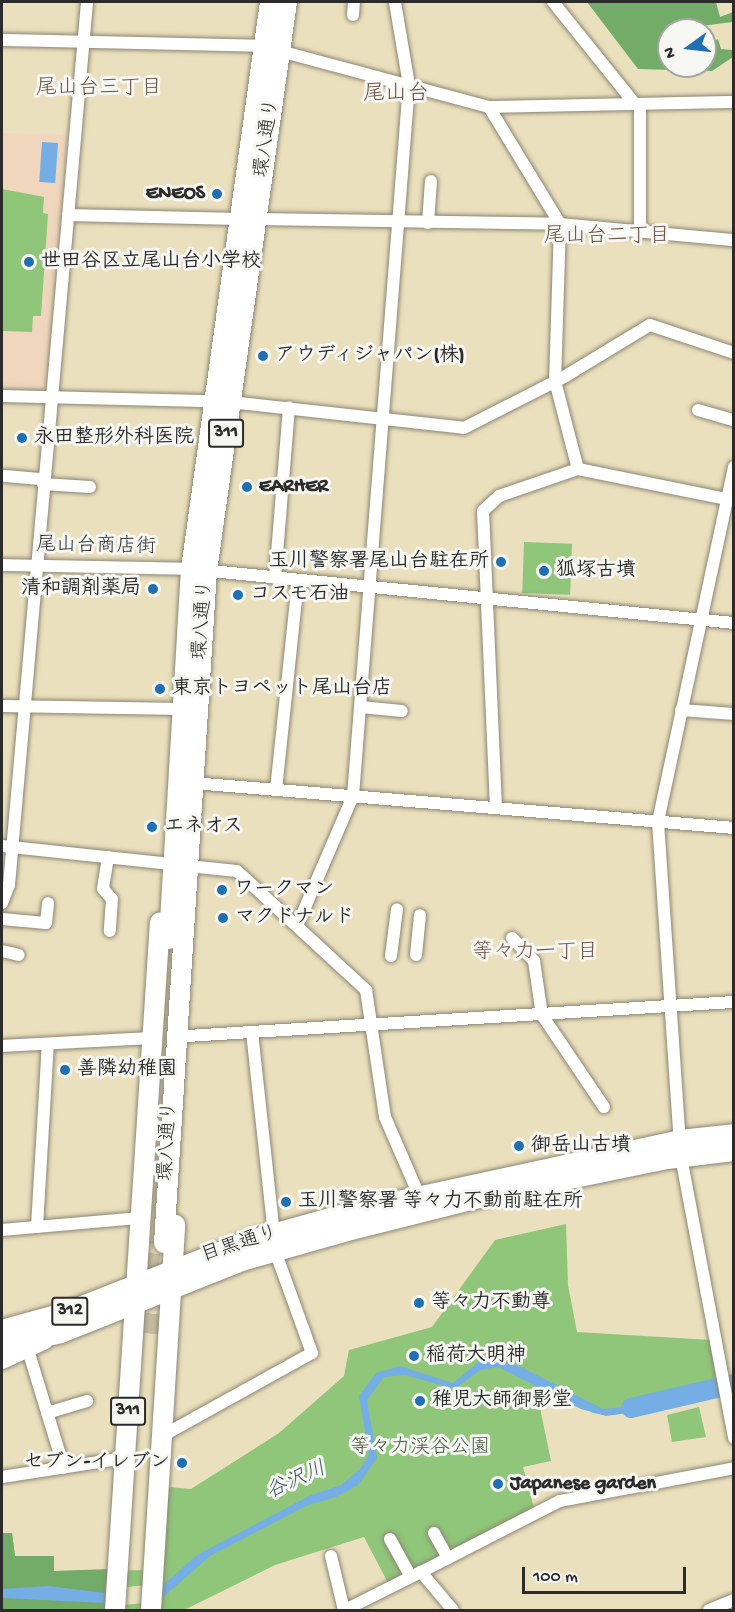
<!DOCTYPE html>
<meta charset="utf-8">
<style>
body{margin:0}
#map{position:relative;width:735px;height:1612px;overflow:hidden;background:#ebe0bd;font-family:"Gochi Hand","Klee One",sans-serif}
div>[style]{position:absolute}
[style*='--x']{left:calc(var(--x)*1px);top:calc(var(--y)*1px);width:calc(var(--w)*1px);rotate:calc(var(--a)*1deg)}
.built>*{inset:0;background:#efd6bc}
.green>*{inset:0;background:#8fc679;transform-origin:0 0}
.forest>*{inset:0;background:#73ab69}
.water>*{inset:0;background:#74aee4;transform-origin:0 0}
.pier>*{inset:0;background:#ebe0bd}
.river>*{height:20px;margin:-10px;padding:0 10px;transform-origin:10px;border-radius:10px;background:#74aee4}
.primary-tunnel>*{height:20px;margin-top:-10px;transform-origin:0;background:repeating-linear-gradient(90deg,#c5bca0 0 20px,transparent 0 30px)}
.roads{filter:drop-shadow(0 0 2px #8b8674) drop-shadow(0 0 2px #8b8674)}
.minor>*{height:12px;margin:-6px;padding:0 6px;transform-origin:6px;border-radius:6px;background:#fff}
.tertiary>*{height:15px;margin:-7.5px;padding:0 7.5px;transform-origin:7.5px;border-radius:7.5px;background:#fff}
.primary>*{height:20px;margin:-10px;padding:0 10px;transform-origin:10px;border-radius:10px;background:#fff}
.dots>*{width:16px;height:16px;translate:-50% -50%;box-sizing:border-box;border:3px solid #f6f6f2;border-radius:50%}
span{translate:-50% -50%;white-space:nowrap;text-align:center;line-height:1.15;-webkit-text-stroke:6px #f6f6f2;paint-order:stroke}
.shield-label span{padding:2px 4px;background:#f6f6f2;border:2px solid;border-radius:4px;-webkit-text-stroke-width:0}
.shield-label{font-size:18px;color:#2b2b2b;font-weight:700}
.street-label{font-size:20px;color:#2b2b2b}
.poi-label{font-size:20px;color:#2b2b2b;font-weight:700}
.right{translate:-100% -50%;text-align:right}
.left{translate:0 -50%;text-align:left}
.park-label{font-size:20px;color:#495a42}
.neighbourhood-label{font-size:21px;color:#6e5547}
.water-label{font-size:21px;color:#45596c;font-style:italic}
.quarter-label{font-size:22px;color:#6e5547}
.frame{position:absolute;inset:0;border:3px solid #2b2b2b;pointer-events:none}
.north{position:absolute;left:657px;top:18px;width:60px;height:60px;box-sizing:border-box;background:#f6f6f2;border:2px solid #a5a5a2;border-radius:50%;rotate:255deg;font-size:16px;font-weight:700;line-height:24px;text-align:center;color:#2b2b2b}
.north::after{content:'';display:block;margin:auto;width:21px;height:27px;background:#1f6fb2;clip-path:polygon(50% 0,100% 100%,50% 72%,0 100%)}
.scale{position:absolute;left:522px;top:1567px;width:164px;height:27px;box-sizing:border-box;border:3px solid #2b2b2b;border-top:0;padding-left:8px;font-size:18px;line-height:21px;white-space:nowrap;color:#2b2b2b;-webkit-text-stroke:4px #f6f6f2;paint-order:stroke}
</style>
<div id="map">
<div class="built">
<div style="clip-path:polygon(2px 133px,68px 135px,46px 392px,2px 390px)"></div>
</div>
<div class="green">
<div style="clip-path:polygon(2px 189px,44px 197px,43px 213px,48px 214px,41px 316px,33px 316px,32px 332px,2px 331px)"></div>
<div style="left:524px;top:542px;width:48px;height:51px;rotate:2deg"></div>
<div style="clip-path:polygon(566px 1224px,568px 1285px,577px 1332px,711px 1340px,720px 1393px,687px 1403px,608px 1415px,593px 1413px,553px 1392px,540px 1408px,551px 1461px,523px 1467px,534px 1508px,388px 1583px,364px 1537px,275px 1565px,184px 1610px,2px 1610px,2px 1534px,12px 1533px,15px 1556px,54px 1556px,54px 1571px,162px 1570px,168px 1487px,191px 1489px,279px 1433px,344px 1376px,349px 1350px,432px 1327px,495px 1240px)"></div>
<div style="clip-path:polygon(699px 1407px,706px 1437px,672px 1442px,667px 1415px)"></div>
</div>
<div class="forest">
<div style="clip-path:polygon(587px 2px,716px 2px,720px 17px,733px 12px,733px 22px,669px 30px,669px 66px,705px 66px,705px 47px,718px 39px,721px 49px,733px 50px,733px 57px,712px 71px,638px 69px)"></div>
<div style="clip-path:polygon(2px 1533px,12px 1533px,15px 1556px,54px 1556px,54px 1571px,109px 1569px,107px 1610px,2px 1610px)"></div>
</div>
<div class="water">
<div style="left:42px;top:142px;width:16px;height:40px;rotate:4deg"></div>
<div style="clip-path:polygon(482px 1359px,497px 1359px,521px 1367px,603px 1409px,668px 1403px,733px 1382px,733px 1390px,666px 1408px,606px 1416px,581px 1409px,498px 1367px,480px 1370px,455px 1389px,405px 1375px,384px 1377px,367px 1400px,377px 1458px,358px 1485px,336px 1497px,308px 1505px,210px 1556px,161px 1599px,105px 1603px,2px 1598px,2px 1589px,48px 1586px,106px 1593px,162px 1586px,197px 1555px,309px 1496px,341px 1485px,360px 1469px,369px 1455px,359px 1396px,376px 1373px,400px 1366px,453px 1383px)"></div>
</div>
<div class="pier">
<div style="clip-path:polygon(161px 1583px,160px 1602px,106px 1606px,120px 1588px)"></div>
</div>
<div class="river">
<div style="--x:631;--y:1408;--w:106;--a:-13.1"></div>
</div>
<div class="primary-tunnel">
<div style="--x:144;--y:1333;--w:92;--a:-85.6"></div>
<div style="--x:158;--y:1334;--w:53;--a:-86.8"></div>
</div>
<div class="roads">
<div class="minor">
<div style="--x:553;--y:2;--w:131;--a:51.2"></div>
<div style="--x:353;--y:15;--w:13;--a:-86"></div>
<div style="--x:2;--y:40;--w:262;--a:1.3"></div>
<div style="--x:280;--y:51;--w:216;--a:15"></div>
<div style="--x:489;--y:107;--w:245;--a:-1.2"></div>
<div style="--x:640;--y:104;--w:128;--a:90"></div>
<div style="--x:489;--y:107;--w:137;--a:58.7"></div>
<div style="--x:560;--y:224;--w:157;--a:91.8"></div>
<div style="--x:555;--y:381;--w:91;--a:75.4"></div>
<div style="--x:68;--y:215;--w:171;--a:1.3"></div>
<div style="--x:256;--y:219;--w:304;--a:0.9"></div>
<div style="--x:560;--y:224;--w:175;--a:5.3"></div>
<div style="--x:428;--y:223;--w:42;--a:-85.9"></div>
<div style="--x:2;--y:396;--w:211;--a:1.4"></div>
<div style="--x:230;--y:402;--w:235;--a:6.3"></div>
<div style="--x:464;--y:428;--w:112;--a:-27"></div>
<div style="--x:564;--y:377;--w:100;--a:-31.2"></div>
<div style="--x:650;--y:325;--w:89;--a:18.4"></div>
<div style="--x:698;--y:410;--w:37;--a:16"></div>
<div style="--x:734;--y:467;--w:363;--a:102.1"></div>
<div style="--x:658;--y:822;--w:336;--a:86.1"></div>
<div style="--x:681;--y:1157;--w:286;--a:79.3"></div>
<div style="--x:5;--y:476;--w:38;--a:5"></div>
<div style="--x:43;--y:484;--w:47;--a:3.7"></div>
<div style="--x:2;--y:565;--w:189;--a:1.2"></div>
<div style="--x:191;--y:569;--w:546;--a:5.68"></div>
<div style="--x:275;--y:578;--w:171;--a:-85.3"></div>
<div style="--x:2;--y:706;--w:179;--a:1"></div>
<div style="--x:361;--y:707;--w:41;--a:5.6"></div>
<div style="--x:681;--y:710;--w:53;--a:4.3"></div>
<div style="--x:193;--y:783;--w:543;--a:4.75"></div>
<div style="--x:276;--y:790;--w:211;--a:-84"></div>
<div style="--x:496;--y:808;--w:297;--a:-92.5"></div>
<div style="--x:483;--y:511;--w:22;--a:-43"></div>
<div style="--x:499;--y:496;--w:83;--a:-18.9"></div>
<div style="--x:578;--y:469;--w:157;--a:11.4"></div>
<div style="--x:2;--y:846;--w:170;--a:6.1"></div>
<div style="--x:108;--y:857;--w:32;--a:99"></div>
<div style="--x:103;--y:889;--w:13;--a:48"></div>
<div style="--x:112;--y:899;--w:32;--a:94"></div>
<div style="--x:188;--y:866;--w:49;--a:5.8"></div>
<div style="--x:237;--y:871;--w:176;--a:42.7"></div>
<div style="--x:366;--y:990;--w:128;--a:81.5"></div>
<div style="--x:385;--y:1117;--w:93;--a:66.5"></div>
<div style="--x:2;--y:903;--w:19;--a:-69"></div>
<div style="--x:9;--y:885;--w:886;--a:-84.95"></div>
<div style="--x:2;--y:919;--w:44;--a:5.2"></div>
<div style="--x:46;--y:923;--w:20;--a:-84"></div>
<div style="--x:297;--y:926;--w:142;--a:-66.7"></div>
<div style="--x:353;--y:796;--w:713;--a:-85.5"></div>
<div style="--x:409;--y:85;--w:84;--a:-99.6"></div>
<div style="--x:512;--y:938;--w:32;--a:46"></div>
<div style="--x:534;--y:961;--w:55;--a:81.6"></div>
<div style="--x:542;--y:1015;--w:111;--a:56"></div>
<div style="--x:2;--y:951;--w:17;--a:13"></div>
<div style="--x:416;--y:955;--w:40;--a:-84.3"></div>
<div style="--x:391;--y:956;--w:47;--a:-82.7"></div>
<div style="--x:252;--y:1032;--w:202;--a:83.8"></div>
<div style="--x:187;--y:1036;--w:548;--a:-3.56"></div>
<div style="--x:2;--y:1046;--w:148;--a:-3.1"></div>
<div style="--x:37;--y:1227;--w:183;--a:-86.6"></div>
<div style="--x:2;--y:1230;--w:139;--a:-5"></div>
<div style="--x:28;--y:1350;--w:123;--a:73"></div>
<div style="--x:47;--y:1413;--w:42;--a:-16.7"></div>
<div style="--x:162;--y:1436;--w:171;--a:-29"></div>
<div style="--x:312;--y:1353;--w:109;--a:-109.9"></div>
<div style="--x:2;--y:1477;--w:124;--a:-8.8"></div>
<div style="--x:434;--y:1533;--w:29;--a:61"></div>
<div style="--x:390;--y:1539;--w:43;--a:61.1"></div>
<div style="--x:331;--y:1556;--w:56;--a:76.5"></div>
<div style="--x:345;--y:1610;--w:85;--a:-26.6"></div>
<div style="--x:453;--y:1610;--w:50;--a:-130.1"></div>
<div style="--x:421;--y:1572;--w:156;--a:-27.1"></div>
<div style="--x:560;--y:1501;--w:177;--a:-10.7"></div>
<div style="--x:709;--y:1610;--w:27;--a:-22"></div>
</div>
<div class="tertiary">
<div style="--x:2;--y:1361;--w:47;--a:-24.9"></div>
</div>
<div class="primary">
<div style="--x:169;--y:939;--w:371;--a:-86.6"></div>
<div style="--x:191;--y:569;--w:572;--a:-82.07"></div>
<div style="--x:164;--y:1243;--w:673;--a:-86.34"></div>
<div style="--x:207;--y:571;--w:575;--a:-82"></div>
<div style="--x:2;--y:1330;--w:67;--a:-15.5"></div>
<div style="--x:67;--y:1312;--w:194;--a:-21.4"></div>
<div style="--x:248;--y:1241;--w:123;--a:-15.6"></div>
<div style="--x:366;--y:1208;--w:321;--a:-12.2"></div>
<div style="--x:680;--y:1140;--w:54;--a:-6.3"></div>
<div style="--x:2;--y:1346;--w:60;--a:-12.4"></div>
<div style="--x:61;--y:1333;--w:195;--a:-21.7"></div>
<div style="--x:242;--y:1261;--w:113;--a:-15.9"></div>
<div style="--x:351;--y:1230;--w:140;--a:-14"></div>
<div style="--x:487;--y:1196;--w:184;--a:-11.6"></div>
<div style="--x:667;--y:1159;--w:67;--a:-6.8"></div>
<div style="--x:115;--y:1610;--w:689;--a:-86.26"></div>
<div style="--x:151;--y:1610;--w:386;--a:-86.4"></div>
</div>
</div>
<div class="dots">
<div style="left:217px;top:194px;background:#1f6fb2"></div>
<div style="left:29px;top:262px;background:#1f6fb2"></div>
<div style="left:263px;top:356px;background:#1f6fb2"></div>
<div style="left:22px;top:438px;background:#1f6fb2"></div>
<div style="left:247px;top:487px;background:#1f6fb2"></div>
<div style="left:501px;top:562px;background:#1f6fb2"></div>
<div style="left:544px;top:571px;background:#1f6fb2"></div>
<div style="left:153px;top:589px;background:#1f6fb2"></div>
<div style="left:238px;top:595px;background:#1f6fb2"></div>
<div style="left:160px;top:689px;background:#1f6fb2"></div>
<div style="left:152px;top:827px;background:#1f6fb2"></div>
<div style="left:222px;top:890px;background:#1f6fb2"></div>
<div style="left:223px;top:918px;background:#1f6fb2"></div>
<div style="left:65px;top:1070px;background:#1f6fb2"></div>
<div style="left:519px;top:1146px;background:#1f6fb2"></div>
<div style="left:286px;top:1202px;background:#1f6fb2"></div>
<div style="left:419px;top:1303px;background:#1f6fb2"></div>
<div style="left:414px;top:1356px;background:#1f6fb2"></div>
<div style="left:420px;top:1401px;background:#1f6fb2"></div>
<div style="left:182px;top:1463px;background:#1f6fb2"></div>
<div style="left:498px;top:1484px;background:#1f6fb2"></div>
</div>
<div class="shield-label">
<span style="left:226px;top:433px">311</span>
<span style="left:70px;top:1311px">312</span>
<span style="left:128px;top:1411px">311</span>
</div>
<div class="street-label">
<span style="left:268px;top:138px;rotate:-82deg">環八通り</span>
<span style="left:96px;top:547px;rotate:1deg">尾山台商店街</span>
<span style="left:204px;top:620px;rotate:-86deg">環八通り</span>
<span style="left:169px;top:1141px;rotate:-87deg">環八通り</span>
<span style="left:240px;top:1245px;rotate:-18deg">目黒通り</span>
</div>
<div class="poi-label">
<span class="right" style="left:205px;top:194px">ENEOS</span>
<span class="left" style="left:41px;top:262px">世田谷区立尾山台小学校</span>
<span class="left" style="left:275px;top:356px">アウディジャパン(株)</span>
<span class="left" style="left:34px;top:438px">永田整形外科医院</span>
<span class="left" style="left:259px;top:487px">EARHER</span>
<span class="right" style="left:489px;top:562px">玉川警察署尾山台駐在所</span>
<span class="left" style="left:556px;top:571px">狐塚古墳</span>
<span class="right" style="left:141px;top:589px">清和調剤薬局</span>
<span class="left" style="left:250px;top:595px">コスモ石油</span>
<span class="left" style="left:172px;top:689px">東京トヨペット尾山台店</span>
<span class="left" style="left:164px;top:827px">エネオス</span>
<span class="left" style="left:234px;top:890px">ワークマン</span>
<span class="left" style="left:235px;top:918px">マクドナルド</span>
<span class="left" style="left:77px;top:1070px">善隣幼稚園</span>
<span class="left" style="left:531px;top:1146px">御岳山古墳</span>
<span class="left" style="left:298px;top:1202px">玉川警察署 等々力不動前駐在所</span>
<span class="left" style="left:431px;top:1303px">等々力不動尊</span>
<span class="left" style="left:426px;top:1356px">稲荷大明神</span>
<span class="left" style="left:432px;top:1401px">稚児大師御影堂</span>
<span class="right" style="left:170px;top:1463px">セブン-イレブン</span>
<span class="left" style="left:510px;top:1484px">Japanese garden</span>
</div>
<div class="park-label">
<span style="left:420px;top:1448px">等々力渓谷公園</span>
</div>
<div class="neighbourhood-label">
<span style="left:99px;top:90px">尾山台三丁目</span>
<span style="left:607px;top:238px">尾山台二丁目</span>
<span style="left:535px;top:954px">等々力一丁目</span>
</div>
<div class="water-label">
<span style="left:297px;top:1482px;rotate:-24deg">谷沢川</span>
</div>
<div class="quarter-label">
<span style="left:396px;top:96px">尾山台</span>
</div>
<div class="frame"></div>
<div class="north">N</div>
<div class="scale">100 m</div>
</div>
